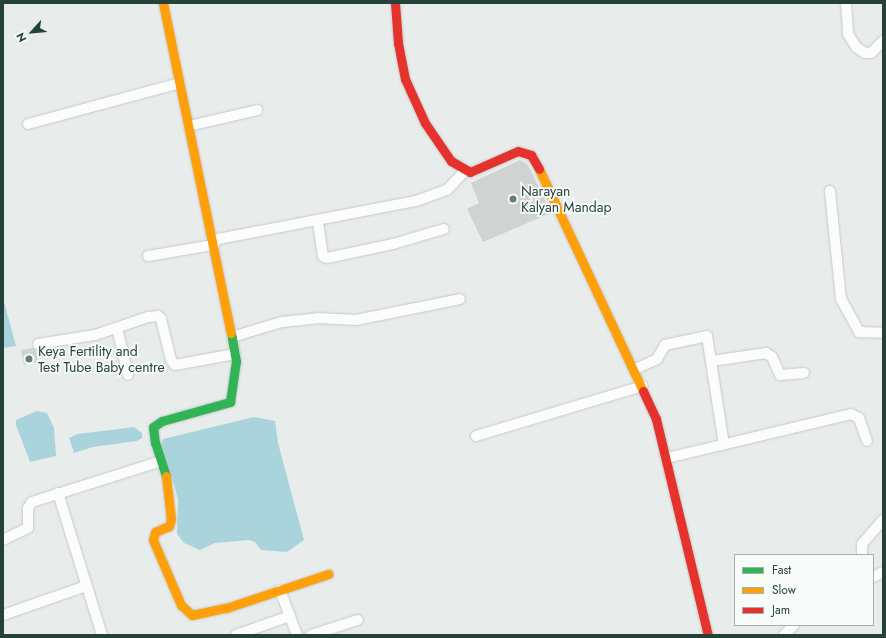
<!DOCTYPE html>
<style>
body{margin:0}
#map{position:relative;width:886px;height:638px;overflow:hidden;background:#e8edeb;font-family:Jost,sans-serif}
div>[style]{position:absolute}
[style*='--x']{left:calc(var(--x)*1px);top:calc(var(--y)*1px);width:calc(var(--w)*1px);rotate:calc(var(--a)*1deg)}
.water>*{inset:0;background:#a9d4db}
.building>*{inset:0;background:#cfd4d2}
.roads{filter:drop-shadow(0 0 1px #c5cac8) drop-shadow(0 0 1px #c5cac8)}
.street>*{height:10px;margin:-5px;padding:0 5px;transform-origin:5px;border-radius:5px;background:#fcfcfc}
.fast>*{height:9px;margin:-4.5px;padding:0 4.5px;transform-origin:4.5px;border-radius:4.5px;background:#30b455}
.slow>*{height:9px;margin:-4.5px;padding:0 4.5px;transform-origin:4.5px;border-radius:4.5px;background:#ff9f0a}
.jam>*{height:9px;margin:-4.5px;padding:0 4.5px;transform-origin:4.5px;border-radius:4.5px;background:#e5322d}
.dots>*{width:11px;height:11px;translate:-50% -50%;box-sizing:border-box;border:2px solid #f7fbf9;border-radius:50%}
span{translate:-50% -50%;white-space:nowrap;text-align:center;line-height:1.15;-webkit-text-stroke:3.5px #f7fbf9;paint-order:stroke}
.poi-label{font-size:14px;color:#24423a}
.left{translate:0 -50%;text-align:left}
.frame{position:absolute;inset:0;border:4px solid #24423a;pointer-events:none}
.legend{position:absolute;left:734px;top:554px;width:140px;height:72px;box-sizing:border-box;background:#f7fbf9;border:1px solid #a3b1ad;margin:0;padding:5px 7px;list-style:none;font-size:12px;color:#24423a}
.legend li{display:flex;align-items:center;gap:8px;height:20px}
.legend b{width:20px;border:1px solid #a3b1ad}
.north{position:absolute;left:12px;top:12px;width:40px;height:40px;-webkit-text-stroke:3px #f7fbf9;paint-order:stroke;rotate:243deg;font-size:11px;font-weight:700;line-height:16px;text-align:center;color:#24423a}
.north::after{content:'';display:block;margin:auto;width:14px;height:18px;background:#24423a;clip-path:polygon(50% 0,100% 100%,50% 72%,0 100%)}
</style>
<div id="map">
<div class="water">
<div style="clip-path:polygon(3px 298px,16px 346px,3px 348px)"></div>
<div style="clip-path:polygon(37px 411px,47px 413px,54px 428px,56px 456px,30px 462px,16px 425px,16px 420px)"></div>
<div style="clip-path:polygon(254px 417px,275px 421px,278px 443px,304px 540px,287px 552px,261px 550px,255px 542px,249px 540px,215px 543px,200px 550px,184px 543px,177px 534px,178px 500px,174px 484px,159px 449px,163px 439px)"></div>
<div style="clip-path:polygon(134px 427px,142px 433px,142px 438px,137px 441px,93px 447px,74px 453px,69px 438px,78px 434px)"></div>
</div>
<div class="building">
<div style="clip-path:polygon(520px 160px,528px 165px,551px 213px,483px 242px,467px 209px,479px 203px,471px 183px)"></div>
<div style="clip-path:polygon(33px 348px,36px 350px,38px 362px,24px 365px,21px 350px)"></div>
</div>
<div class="roads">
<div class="street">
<div style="--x:846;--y:3;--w:31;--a:86"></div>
<div style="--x:848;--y:34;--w:15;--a:58"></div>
<div style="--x:856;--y:47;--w:11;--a:34"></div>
<div style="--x:865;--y:53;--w:6;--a:0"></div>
<div style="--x:871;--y:53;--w:17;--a:-45"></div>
<div style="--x:28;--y:124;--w:157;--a:-15.1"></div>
<div style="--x:189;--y:126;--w:70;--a:-13.2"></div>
<div style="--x:830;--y:191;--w:109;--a:84.2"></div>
<div style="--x:841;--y:299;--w:38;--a:61"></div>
<div style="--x:859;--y:332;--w:24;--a:2"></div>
<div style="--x:318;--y:222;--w:34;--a:82"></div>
<div style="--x:323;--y:256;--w:4;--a:27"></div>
<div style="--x:327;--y:258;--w:67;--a:-12"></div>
<div style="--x:393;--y:244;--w:53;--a:-16.4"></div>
<div style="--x:213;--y:240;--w:207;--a:-10.9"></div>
<div style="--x:416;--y:201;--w:33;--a:-20"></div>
<div style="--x:447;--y:190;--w:26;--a:-47"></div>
<div style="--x:148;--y:256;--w:67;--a:-9.5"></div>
<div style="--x:117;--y:328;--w:48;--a:76.8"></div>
<div style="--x:232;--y:337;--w:52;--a:-16.7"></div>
<div style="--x:282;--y:322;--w:36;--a:-6"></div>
<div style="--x:318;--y:318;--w:38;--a:3"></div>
<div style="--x:356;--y:320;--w:106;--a:-11.4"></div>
<div style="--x:38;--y:344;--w:58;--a:-9"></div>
<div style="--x:95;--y:335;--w:56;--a:-18.8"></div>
<div style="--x:148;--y:317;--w:10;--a:-6"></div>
<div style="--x:158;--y:316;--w:4;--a:45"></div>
<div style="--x:161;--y:319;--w:42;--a:76.3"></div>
<div style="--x:171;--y:360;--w:6;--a:51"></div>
<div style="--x:175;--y:365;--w:61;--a:-10.4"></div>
<div style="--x:712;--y:361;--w:55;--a:-8.4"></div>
<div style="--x:766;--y:353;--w:7;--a:34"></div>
<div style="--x:772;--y:357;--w:20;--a:66"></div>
<div style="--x:780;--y:375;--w:24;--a:-5"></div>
<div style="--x:635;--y:369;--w:24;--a:-24"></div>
<div style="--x:657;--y:359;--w:16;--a:-60"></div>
<div style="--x:665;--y:345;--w:43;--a:-12.1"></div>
<div style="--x:707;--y:336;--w:110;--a:81.1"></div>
<div style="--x:476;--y:436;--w:174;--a:-16.7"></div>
<div style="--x:667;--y:458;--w:189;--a:-13.4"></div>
<div style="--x:851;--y:414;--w:9;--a:27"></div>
<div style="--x:859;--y:418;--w:24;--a:71"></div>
<div style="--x:58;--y:493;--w:149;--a:72.8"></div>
<div style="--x:3;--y:540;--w:28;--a:-26"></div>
<div style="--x:28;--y:528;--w:20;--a:-90"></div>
<div style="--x:28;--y:508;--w:7;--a:-56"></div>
<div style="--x:32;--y:502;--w:135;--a:-17.6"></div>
<div style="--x:862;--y:555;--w:11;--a:-90"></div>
<div style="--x:862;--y:544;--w:32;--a:-49"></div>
<div style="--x:873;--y:577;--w:11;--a:-27"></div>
<div style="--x:280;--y:590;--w:48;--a:69.3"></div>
<div style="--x:3;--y:615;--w:88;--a:-19.3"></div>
<div style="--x:236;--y:635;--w:57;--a:-19.4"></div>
<div style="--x:311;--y:635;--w:49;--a:-17.7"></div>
<div style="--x:784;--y:635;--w:14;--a:-45"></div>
</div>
<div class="fast">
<div style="--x:166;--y:476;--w:35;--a:-108"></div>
<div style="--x:155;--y:443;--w:16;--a:-97"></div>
<div style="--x:153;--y:427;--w:11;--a:-34"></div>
<div style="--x:162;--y:421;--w:71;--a:-15.6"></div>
<div style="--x:230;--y:402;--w:41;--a:-81.7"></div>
<div style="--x:236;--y:361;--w:28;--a:-100"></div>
</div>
<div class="slow">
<div style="--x:163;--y:3;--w:337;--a:78.4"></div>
<div style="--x:539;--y:169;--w:245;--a:64.9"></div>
<div style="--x:166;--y:476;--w:43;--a:83.4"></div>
<div style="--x:171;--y:519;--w:7;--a:106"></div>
<div style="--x:169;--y:526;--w:15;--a:157"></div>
<div style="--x:155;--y:532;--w:8;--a:104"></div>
<div style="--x:153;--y:540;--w:71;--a:66.7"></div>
<div style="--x:181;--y:605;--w:15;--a:42"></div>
<div style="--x:192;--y:615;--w:35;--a:-12"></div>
<div style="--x:226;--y:608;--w:108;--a:-18.4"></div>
</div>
<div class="jam">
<div style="--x:395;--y:3;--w:40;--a:85.7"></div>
<div style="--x:398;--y:43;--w:37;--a:79"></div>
<div style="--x:405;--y:79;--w:48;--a:65.6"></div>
<div style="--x:425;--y:123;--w:46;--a:55.6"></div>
<div style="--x:451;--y:161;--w:22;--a:30"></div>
<div style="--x:470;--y:172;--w:52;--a:-23.6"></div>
<div style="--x:518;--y:151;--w:14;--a:17"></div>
<div style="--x:531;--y:155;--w:16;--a:60"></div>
<div style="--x:643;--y:391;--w:31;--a:65"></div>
<div style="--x:656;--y:419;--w:222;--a:76.5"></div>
</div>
</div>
<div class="dots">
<div style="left:513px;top:199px;background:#697e78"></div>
<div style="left:29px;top:359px;background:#697e78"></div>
</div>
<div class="poi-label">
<span class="left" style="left:521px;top:199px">Narayan<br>Kalyan Mandap</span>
<span class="left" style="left:38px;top:359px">Keya Fertility and<br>Test Tube Baby centre</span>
</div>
<div class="frame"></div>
<ul class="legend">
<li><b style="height:5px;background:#30b455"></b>Fast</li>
<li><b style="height:5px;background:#ff9f0a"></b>Slow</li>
<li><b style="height:5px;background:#e5322d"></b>Jam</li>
</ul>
<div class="north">N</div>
</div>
